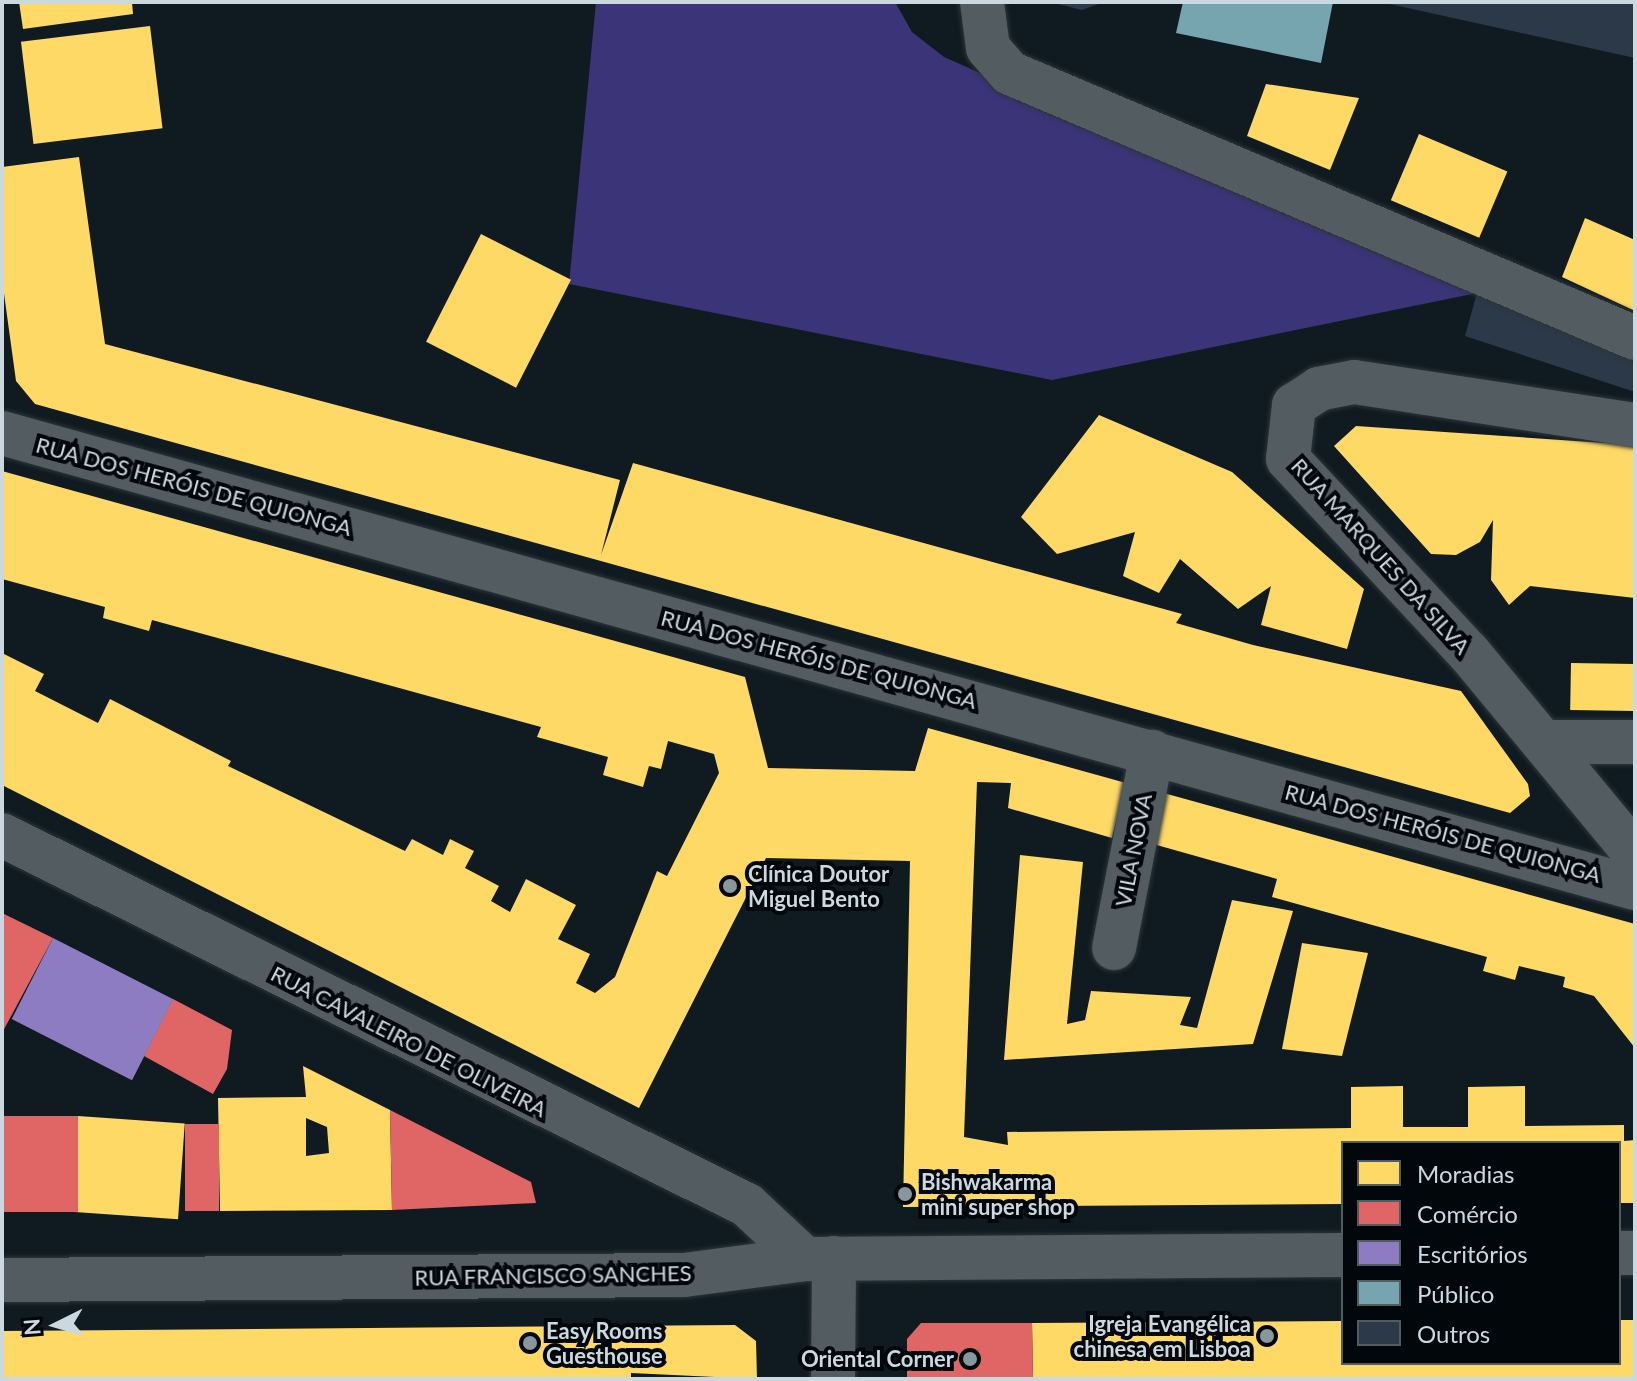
<!DOCTYPE html>
<meta charset="utf-8">
<style>
body{margin:0}
#map{position:relative;width:1637px;height:1381px;overflow:hidden;background:#101b21;font-family:Lato,sans-serif}
div>[style]{position:absolute}
[style*='--x']{left:calc(var(--x)*1px);top:calc(var(--y)*1px);width:calc(var(--w)*1px);rotate:calc(var(--a)*1deg)}
.forest>*{inset:0;background:#3b3478}
.homes>*{inset:0;background:#ffd966;transform-origin:0 0}
.shops>*{inset:0;background:#e06666;transform-origin:0 0}
.offices>*{inset:0;background:#8e7cc3;transform-origin:0 0}
.public>*{inset:0;background:#76a5af}
.building>*{inset:0;background:#2c3949}
.roads{filter:drop-shadow(0 0 2px #2d353a) drop-shadow(0 0 2px #2d353a)}
.street>*{height:44px;margin:-22px;padding:0 22px;transform-origin:22px;border-radius:22px;background:#535c61}
.dots>*{width:22px;height:22px;translate:-50% -50%;box-sizing:border-box;border:4px solid #02070b;border-radius:50%}
span{translate:-50% -50%;white-space:nowrap;text-align:center;line-height:1.15;-webkit-text-stroke:8px #02070b;paint-order:stroke}
.street-label{font-size:22px;color:#cbd8e0}
.poi-label{font-size:22px;color:#cbd8e0;font-weight:700}
.left{translate:0 -50%;text-align:left}
.right{translate:-100% -50%;text-align:right}
.frame{position:absolute;inset:0;border:4px solid #cbd8e0;pointer-events:none}
.legend{position:absolute;left:1341px;top:1141px;width:280px;height:224px;box-sizing:border-box;background:#02070b;border:2px solid #525b60;margin:0;padding:10px 14px;list-style:none;font-size:24px;color:#cbd8e0}
.legend li{display:flex;align-items:center;gap:16px;height:40px}
.legend b{width:40px;border:2px solid #525b60}
.north{position:absolute;left:16px;top:1285px;width:80px;height:80px;-webkit-text-stroke:6px #02070b;paint-order:stroke;rotate:265deg;font-size:22px;font-weight:700;line-height:32px;text-align:center;color:#cbd8e0}
.north::after{content:'';display:block;margin:auto;width:28px;height:36px;background:#cbd8e0;clip-path:polygon(50% 0,100% 100%,50% 72%,0 100%)}
</style>
<div id="map">
<div class="forest">
<div style="clip-path:polygon(596px 2px,895px 2px,912px 32px,944px 57px,1477px 293px,1052px 380px,569px 284px)"></div>
</div>
<div class="homes">
<div style="clip-path:polygon(19px 2px,132px 2px,133px 14px,23px 29px)"></div>
<div style="left:150px;top:26px;width:103px;height:130px;rotate:83deg"></div>
<div style="clip-path:polygon(1266px 84px,1359px 98px,1330px 170px,1247px 136px)"></div>
<div style="left:1419px;top:134px;width:96px;height:72px;rotate:23deg"></div>
<div style="clip-path:polygon(79px 157px,105px 344px,620px 480px,601px 555px,633px 463px,1182px 614px,1176px 623px,1253px 645px,1461px 691px,1528px 784px,1530px 796px,1510px 813px,35px 404px,16px 381px,2px 279px,2px 167px)"></div>
<div style="clip-path:polygon(1585px 218px,1635px 240px,1635px 311px,1562px 277px)"></div>
<div style="left:481px;top:234px;width:101px;height:121px;rotate:27deg"></div>
<div style="clip-path:polygon(1099px 415px,1232px 472px,1364px 589px,1347px 649px,1261px 625px,1271px 586px,1238px 609px,1180px 559px,1159px 593px,1123px 576px,1135px 532px,1057px 554px,1021px 517px)"></div>
<div style="clip-path:polygon(1356px 426px,1635px 445px,1635px 598px,1530px 586px,1509px 605px,1491px 580px,1493px 520px,1480px 542px,1456px 555px,1431px 554px,1334px 446px)"></div>
<div style="clip-path:polygon(2px 471px,745px 677px,768px 768px,915px 771px,928px 728px,1126px 783px,1112px 838px,1008px 808px,1011px 783px,977px 782px,964px 1137px,1008px 1145px,1007px 1132px,1351px 1128px,1351px 1087px,1403px 1086px,1403px 1127px,1468px 1127px,1468px 1087px,1525px 1086px,1525px 1126px,1624px 1125px,1624px 1141px,1635px 1140px,1635px 1203px,1619px 1203px,1619px 1143px,1343px 1143px,1343px 1204px,903px 1207px,910px 861px,766px 858px,639px 1108px,2px 785px,2px 653px,44px 674px,35px 691px,98px 723px,110px 699px,231px 761px,228px 766px,405px 851px,412px 839px,443px 855px,450px 839px,474px 851px,465px 868px,499px 886px,491px 901px,510px 912px,526px 879px,576px 905px,558px 939px,590px 954px,576px 983px,595px 993px,615px 977px,657px 871px,667px 876px,719px 773px,714px 754px,668px 741px,661px 769px,649px 766px,643px 787px,603px 775px,608px 757px,537px 737px,541px 727px,152px 620px,149px 631px,103px 618px,105px 607px,2px 579px)"></div>
<div style="left:1571px;top:663px;width:64px;height:47px;rotate:1deg"></div>
<div style="clip-path:polygon(1160px 792px,1635px 924px,1635px 1048px,1594px 996px,1563px 987px,1565px 977px,1519px 966px,1515px 980px,1483px 971px,1487px 957px,1272px 897px,1277px 879px,1146px 842px)"></div>
<div style="clip-path:polygon(1020px 855px,1083px 862px,1067px 1024px,1085px 1020px,1091px 991px,1191px 997px,1180px 1025px,1197px 1028px,1232px 900px,1293px 911px,1253px 1044px,1004px 1060px)"></div>
<div style="clip-path:polygon(1302px 943px,1368px 953px,1342px 1056px,1282px 1049px)"></div>
<div style="clip-path:polygon(evenodd,303px 1066px,390px 1110px,392px 1210px,220px 1211px,218px 1098px,306px 1097px,303px 1066px,306px 1118px,327px 1127px,329px 1153px,306px 1156px,306px 1118px)"></div>
<div style="left:78px;top:1116px;width:107px;height:96px;rotate:4deg"></div>
<div style="clip-path:polygon(1619px 1320px,1635px 1320px,1635px 1379px,1033px 1379px,1032px 1323px,1343px 1321px,1343px 1363px,1619px 1363px)"></div>
<div style="clip-path:polygon(735px 1325px,756px 1341px,757px 1379px,631px 1373px,631px 1379px,2px 1379px,2px 1331px)"></div>
</div>
<div class="shops">
<div style="clip-path:polygon(2px 913px,53px 938px,2px 1033px)"></div>
<div style="clip-path:polygon(173px 999px,232px 1030px,227px 1069px,213px 1094px,144px 1056px)"></div>
<div style="clip-path:polygon(390px 1110px,531px 1182px,536px 1203px,392px 1210px)"></div>
<div style="left:78px;top:1116px;width:96px;height:76px;rotate:90deg"></div>
<div style="left:185px;top:1124px;width:34px;height:87px"></div>
<div style="clip-path:polygon(921px 1323px,1032px 1323px,1033px 1379px,907px 1379px,907px 1339px)"></div>
</div>
<div class="offices">
<div style="left:53px;top:938px;width:135px;height:91px;rotate:27deg"></div>
</div>
<div class="public">
<div style="clip-path:polygon(1183px 2px,1333px 2px,1321px 63px,1176px 33px)"></div>
</div>
<div class="building">
<div style="clip-path:polygon(1050px 2px,1104px 2px,1082px 10px)"></div>
<div style="clip-path:polygon(1386px 2px,1635px 2px,1635px 58px,1385px 3px)"></div>
<div style="clip-path:polygon(1477px 293px,1635px 362px,1635px 392px,1465px 336px)"></div>
</div>
<div class="roads">
<div class="street">
<div style="--x:982;--y:2;--w:46;--a:82.6"></div>
<div style="--x:988;--y:48;--w:33;--a:49"></div>
<div style="--x:1010;--y:73;--w:679;--a:22.98"></div>
<div style="--x:1635;--y:425;--w:284;--a:-171.3"></div>
<div style="--x:1354;--y:382;--w:36;--a:169"></div>
<div style="--x:1319;--y:389;--w:30;--a:147"></div>
<div style="--x:1294;--y:405;--w:54;--a:96.3"></div>
<div style="--x:1288;--y:459;--w:265;--a:47"></div>
<div style="--x:1469;--y:653;--w:261;--a:50.4"></div>
<div style="--x:2;--y:433;--w:1695;--a:15.57"></div>
<div style="--x:1545;--y:742;--w:90;--a:0"></div>
<div style="--x:2;--y:835;--w:832;--a:26.41"></div>
<div style="--x:747;--y:1205;--w:79;--a:43"></div>
<div style="--x:1114;--y:948;--w:200;--a:-79"></div>
<div style="--x:1619;--y:1253;--w:16;--a:0"></div>
<div style="--x:2;--y:1280;--w:682;--a:-0.42"></div>
<div style="--x:684;--y:1275;--w:122;--a:-7.5"></div>
<div style="--x:805;--y:1259;--w:538;--a:-0.43"></div>
<div style="--x:833;--y:1379;--w:121;--a:-89.5"></div>
</div>
</div>
<div class="dots">
<div style="left:730px;top:886px;background:#8a969d"></div>
<div style="left:905px;top:1194px;background:#8a969d"></div>
<div style="left:1267px;top:1336px;background:#8a969d"></div>
<div style="left:530px;top:1343px;background:#8a969d"></div>
<div style="left:970px;top:1359px;background:#8a969d"></div>
</div>
<div class="street-label">
<span style="left:194px;top:486px;rotate:15deg">RUA DOS HERÓIS DE QUIONGA</span>
<span style="left:1381px;top:556px;rotate:48deg">RUA MARQUES DA SILVA</span>
<span style="left:819px;top:659px;rotate:15deg">RUA DOS HERÓIS DE QUIONGA</span>
<span style="left:1443px;top:833px;rotate:15deg">RUA DOS HERÓIS DE QUIONGA</span>
<span style="left:1133px;top:850px;rotate:-79deg">VILA NOVA</span>
<span style="left:409px;top:1041px;rotate:27deg">RUA CAVALEIRO DE OLIVEIRA</span>
<span style="left:553px;top:1275px;rotate:-1deg">RUA FRANCISCO SANCHES</span>
</div>
<div class="poi-label">
<span class="left" style="left:748px;top:886px">Clínica Doutor<br>Miguel Bento</span>
<span class="left" style="left:921px;top:1194px">Bishwakarma<br>mini super shop</span>
<span class="right" style="left:1251px;top:1336px">Igreja Evangélica<br>chinesa em Lisboa</span>
<span class="left" style="left:546px;top:1343px">Easy Rooms<br>Guesthouse</span>
<span class="right" style="left:954px;top:1359px">Oriental Corner</span>
</div>
<div class="frame"></div>
<ul class="legend">
<li><b style="height:22px;background:#ffd966"></b>Moradias</li>
<li><b style="height:22px;background:#e06666"></b>Comércio</li>
<li><b style="height:22px;background:#8e7cc3"></b>Escritórios</li>
<li><b style="height:22px;background:#76a5af"></b>Público</li>
<li><b style="height:22px;background:#2c3949"></b>Outros</li>
</ul>
<div class="north">N</div>
</div>
